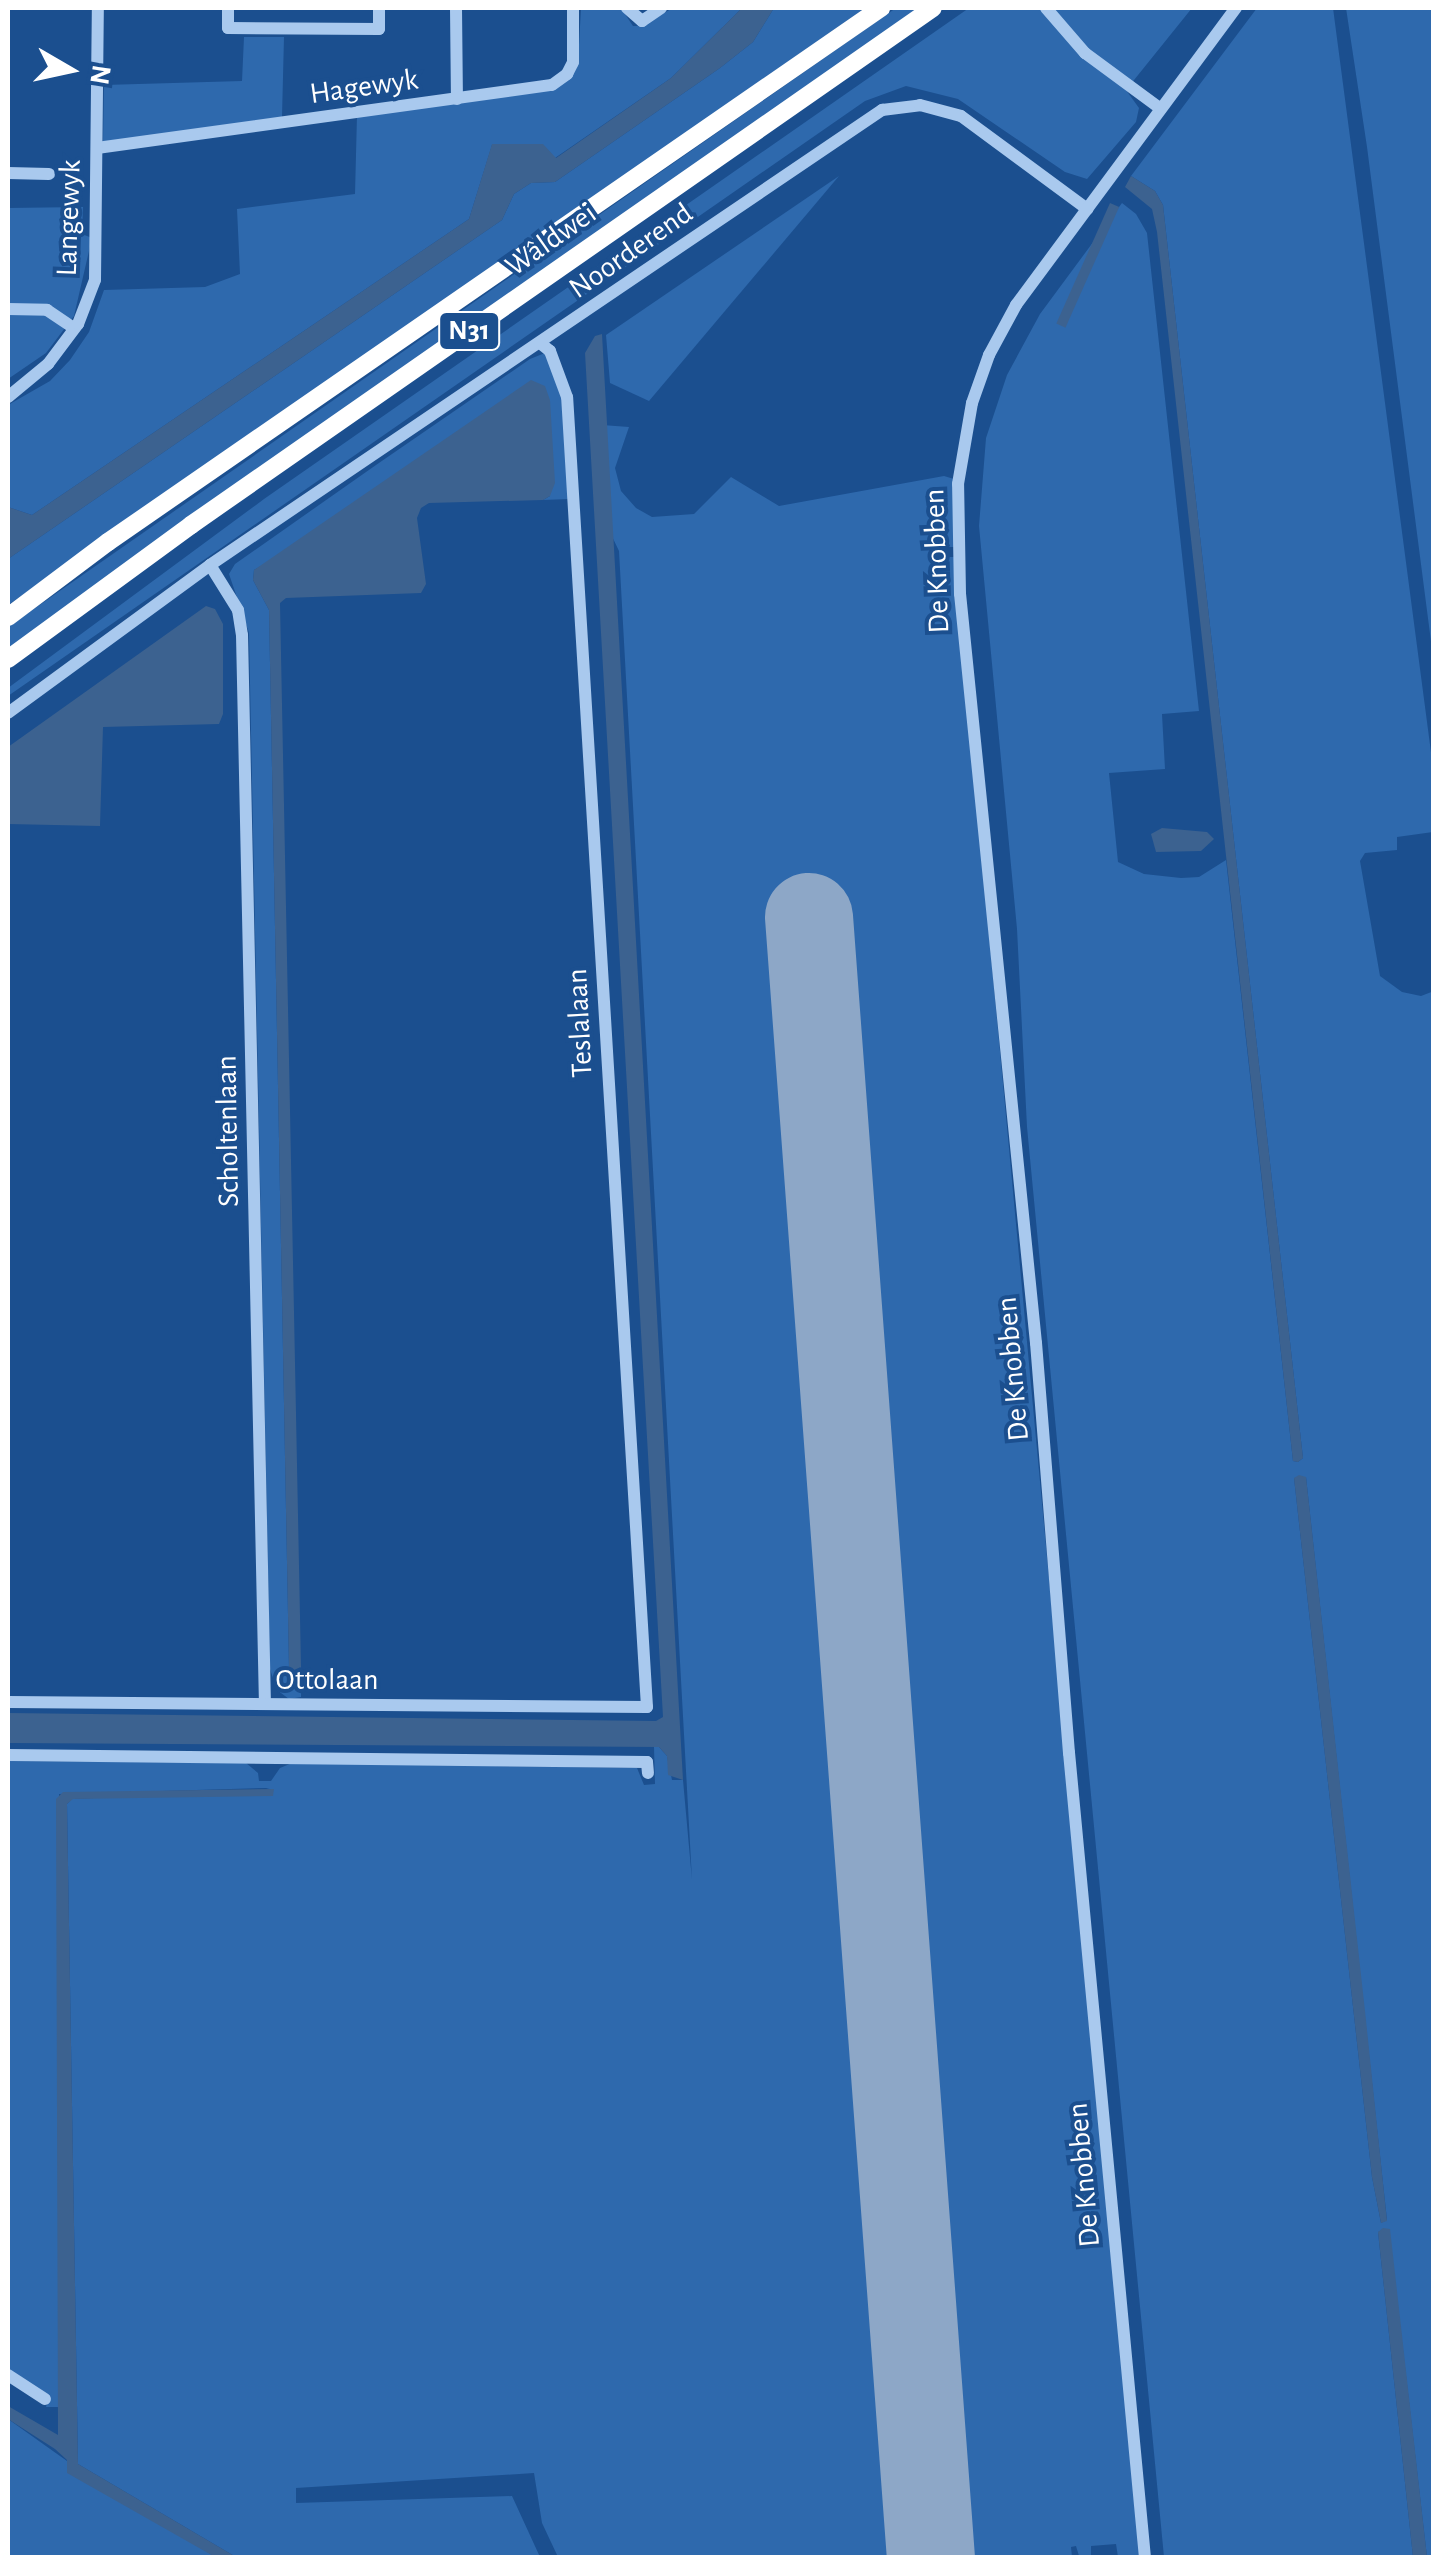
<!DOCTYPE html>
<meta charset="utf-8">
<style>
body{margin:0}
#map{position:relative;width:1441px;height:2565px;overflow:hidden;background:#1b4f8f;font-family:"Alegreya Sans",sans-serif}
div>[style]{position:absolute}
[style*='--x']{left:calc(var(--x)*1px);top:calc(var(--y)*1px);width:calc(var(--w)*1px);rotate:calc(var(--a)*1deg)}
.green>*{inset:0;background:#2e69ad}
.water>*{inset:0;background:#3c6290;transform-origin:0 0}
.runway>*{height:88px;margin:-44px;padding:0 44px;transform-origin:44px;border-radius:44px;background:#8da7c7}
.minor>*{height:12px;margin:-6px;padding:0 6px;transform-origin:6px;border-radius:6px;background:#a9c9ee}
.highway>*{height:18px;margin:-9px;padding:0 9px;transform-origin:9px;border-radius:9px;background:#fff}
span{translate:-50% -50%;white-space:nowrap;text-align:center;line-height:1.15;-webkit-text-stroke:8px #1b4f8f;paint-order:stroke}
.shield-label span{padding:2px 8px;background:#1b4f8f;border:2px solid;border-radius:8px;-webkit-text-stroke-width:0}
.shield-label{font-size:28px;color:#fff;font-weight:700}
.street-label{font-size:30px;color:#fff}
.frame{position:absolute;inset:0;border:10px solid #fff;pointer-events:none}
.north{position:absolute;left:20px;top:20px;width:100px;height:100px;-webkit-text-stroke:8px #1b4f8f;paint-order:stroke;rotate:99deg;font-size:28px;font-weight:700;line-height:40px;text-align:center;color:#fff}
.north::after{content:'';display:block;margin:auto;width:35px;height:45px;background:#fff;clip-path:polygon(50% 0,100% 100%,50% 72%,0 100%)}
</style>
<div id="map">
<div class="green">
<div style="clip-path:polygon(581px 8px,621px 8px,633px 26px,640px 26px,673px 8px,742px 8px,671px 78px,555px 158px,542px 144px,492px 145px,469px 219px,32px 515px,8px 507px,8px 405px,50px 381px,70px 360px,89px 332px,104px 290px,205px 287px,240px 274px,237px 209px,355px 194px,357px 115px,529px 92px,578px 63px)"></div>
<div style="clip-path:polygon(774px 8px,865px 8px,8px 605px,8px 559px,502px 220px,514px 194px,531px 183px,555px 182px,720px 68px,753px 42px)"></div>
<div style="clip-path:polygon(896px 8px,918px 8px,8px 654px,8px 627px)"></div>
<div style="clip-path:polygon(969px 8px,1192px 8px,1126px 90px,1139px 108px,1136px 122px,1087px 179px,1065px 172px,958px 99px,906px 86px,865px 101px,8px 696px,8px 688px,264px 499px)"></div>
<div style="clip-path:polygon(evenodd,1257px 8px,1333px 8px,1434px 775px,1433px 832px,1397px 837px,1397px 850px,1365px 853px,1360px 861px,1380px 976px,1402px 992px,1421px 996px,1434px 991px,1433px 2557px,1427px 2557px,1389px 2229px,1378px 2232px,1413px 2557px,1164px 2557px,1027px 1127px,1017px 929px,979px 526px,986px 438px,1007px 375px,1040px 314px,1122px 203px,1136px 214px,1147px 233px,1199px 711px,1162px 714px,1165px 769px,1109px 773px,1118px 862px,1144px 874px,1181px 878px,1199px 877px,1226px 860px,1293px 1461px,1298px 1462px,1303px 1458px,1163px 205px,1155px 191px,1131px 176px,1257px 8px,1306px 1477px,1387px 2220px,1381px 2223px,1372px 2177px,1294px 1478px,1306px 1477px)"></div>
<div style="clip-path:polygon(1346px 8px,1433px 8px,1433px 657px,1367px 147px)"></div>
<div style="clip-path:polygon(244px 37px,284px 37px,282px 117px,103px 142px,104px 85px,242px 81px)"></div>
<div style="clip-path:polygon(839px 176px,649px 401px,610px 383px,606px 335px)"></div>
<div style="clip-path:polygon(83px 207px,82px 234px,92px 238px,74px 316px,46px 353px,8px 379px,8px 208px)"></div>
<div style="clip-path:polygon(550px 351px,564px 403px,569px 499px,543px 500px,550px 496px,550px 400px,254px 570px,253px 580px,269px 610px,289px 1668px,294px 1672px,301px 1667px,301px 1697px,289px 1699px,277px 1690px,270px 1669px,249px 633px,229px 574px,235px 564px,376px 465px,530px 359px)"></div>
<div style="clip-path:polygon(602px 425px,629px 427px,615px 468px,621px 491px,636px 508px,652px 517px,694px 514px,731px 477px,779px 506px,944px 476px,954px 479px,954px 547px,933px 547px,936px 557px,954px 557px,1140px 2557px,1118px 2557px,1116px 2544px,1091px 2546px,1091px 2555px,1079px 2556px,1076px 2546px,1071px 2547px,1072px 2557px,963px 2557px,836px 914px,782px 919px,905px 2557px,558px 2557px,542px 2523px,534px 2473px,296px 2488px,296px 2503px,512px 2496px,540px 2557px,236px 2557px,78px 2464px,67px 1804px,72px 1799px,273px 1790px,266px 1788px,59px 1794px,61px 2407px,46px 2407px,49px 2396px,8px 2369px,8px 1761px,246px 1763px,258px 1773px,259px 1781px,271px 1781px,280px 1768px,292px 1763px,637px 1768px,644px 1785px,655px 1784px,654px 1747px,659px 1747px,667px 1756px,672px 1780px,683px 1780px,692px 1880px,619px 551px,608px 528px)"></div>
<div style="clip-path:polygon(8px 2419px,67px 2461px,215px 2557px,8px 2557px)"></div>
</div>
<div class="water">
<div style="clip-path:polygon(742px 8px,774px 8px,753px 42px,720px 68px,555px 182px,531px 183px,514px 194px,502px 220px,8px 559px,8px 507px,32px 515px,469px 219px,492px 144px,543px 144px,556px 158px,671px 78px)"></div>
<div style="clip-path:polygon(1131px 176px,1155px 191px,1163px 205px,1303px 1458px,1298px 1462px,1293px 1461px,1157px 232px,1152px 209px,1125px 187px)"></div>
<div style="left:1110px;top:203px;width:10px;height:132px;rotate:24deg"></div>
<div style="clip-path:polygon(602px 334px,683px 1780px,668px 1775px,667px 1756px,659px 1747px,8px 1743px,8px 1713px,656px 1721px,663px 1717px,585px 353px,595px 336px)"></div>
<div style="clip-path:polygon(531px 380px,545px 386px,550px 400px,555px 483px,550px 496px,543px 500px,429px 503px,421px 508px,417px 518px,426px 584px,421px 593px,286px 598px,280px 603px,301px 1667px,294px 1672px,289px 1668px,269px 610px,253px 580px,254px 570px)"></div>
<div style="clip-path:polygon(206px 606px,215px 609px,223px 624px,223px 714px,219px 724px,103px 727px,100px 826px,8px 824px,8px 747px)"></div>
<div style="clip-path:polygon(1162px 828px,1207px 832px,1214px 839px,1201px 851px,1156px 852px,1151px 834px)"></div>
<div style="clip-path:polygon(1299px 1475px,1306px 1477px,1365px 2011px,1387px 2221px,1381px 2223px,1372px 2177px,1294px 1478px)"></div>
<div style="clip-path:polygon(274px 1789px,273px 1796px,73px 1799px,67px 1804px,78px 2464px,236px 2557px,215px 2557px,67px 2473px,67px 2460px,55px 2449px,8px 2419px,8px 2406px,58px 2435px,56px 1799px,63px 1792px)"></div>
<div style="clip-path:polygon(1383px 2228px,1390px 2229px,1427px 2557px,1413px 2557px,1378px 2232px)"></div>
</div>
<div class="runway">
<div style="--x:809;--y:917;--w:1646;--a:85.75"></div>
</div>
<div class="minor">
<div style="--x:228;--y:8;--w:20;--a:90"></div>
<div style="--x:228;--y:28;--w:151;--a:0.4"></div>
<div style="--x:379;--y:29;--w:21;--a:-90"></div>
<div style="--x:456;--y:8;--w:91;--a:89.4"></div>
<div style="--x:627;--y:8;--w:20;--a:41"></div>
<div style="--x:642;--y:21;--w:23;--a:-34"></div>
<div style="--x:1046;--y:8;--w:60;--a:49.1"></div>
<div style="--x:1085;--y:53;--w:94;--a:36.4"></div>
<div style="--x:97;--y:148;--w:459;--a:-7.9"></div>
<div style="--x:552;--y:85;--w:19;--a:-36"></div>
<div style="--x:567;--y:74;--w:13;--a:-63"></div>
<div style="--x:573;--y:62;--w:54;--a:-90"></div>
<div style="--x:8;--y:173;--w:41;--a:1.4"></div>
<div style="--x:8;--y:309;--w:39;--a:1"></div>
<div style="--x:47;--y:310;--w:32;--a:34"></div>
<div style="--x:8;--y:397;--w:52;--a:-39.5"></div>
<div style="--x:48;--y:364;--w:50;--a:-53.1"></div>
<div style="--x:78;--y:324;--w:47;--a:-68.9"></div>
<div style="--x:95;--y:280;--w:272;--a:-89.4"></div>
<div style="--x:210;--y:565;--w:53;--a:58.1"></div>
<div style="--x:238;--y:610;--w:25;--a:81"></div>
<div style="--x:242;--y:635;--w:1069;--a:88.77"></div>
<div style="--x:8;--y:713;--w:250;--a:-36.2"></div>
<div style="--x:210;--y:565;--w:812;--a:-34.1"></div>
<div style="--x:882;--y:110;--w:38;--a:-7"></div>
<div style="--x:920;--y:105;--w:42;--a:15"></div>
<div style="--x:961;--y:116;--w:157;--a:36.4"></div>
<div style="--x:8;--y:1702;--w:639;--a:0.45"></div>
<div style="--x:647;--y:1707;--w:1312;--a:-93.49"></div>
<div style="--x:567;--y:397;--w:49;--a:-110.3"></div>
<div style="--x:550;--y:351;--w:13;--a:-141"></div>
<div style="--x:8;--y:1755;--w:639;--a:0.63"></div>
<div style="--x:647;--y:1762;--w:11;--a:85"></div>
<div style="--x:8;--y:2375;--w:44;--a:33"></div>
<div style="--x:1145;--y:2558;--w:809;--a:-95.39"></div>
<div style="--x:1069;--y:1753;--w:411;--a:-94.6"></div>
<div style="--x:1036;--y:1343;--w:753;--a:-95.79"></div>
<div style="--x:960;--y:594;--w:110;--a:-91"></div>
<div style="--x:958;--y:484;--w:82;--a:-80.2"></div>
<div style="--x:972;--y:403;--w:51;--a:-70.5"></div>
<div style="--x:989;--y:355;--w:57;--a:-61.6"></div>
<div style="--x:1016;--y:305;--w:370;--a:-53.5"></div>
</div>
<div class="highway">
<div style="--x:8;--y:617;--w:125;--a:-36.9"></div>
<div style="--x:108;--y:542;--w:940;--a:-34.64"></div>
<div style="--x:8;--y:659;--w:227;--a:-36.2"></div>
<div style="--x:191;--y:525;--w:904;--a:-34.87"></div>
</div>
<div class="shield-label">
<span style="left:469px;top:331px">N31</span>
</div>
<div class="street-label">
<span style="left:364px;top:87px;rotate:-8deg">Hagewyk</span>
<span style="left:69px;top:218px;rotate:-88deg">Langewyk</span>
<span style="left:551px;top:240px;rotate:-35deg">Wâldwei</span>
<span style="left:631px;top:251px;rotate:-35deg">Noorderend</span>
<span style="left:937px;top:561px;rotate:-92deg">De Knobben</span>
<span style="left:580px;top:1023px;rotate:-93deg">Teslalaan</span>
<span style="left:228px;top:1131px;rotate:-91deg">Scholtenlaan</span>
<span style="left:1013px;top:1369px;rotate:-95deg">De Knobben</span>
<span style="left:327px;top:1680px">Ottolaan</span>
<span style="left:1084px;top:2175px;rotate:-95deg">De Knobben</span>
</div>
<div class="frame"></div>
<div class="north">N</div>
</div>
